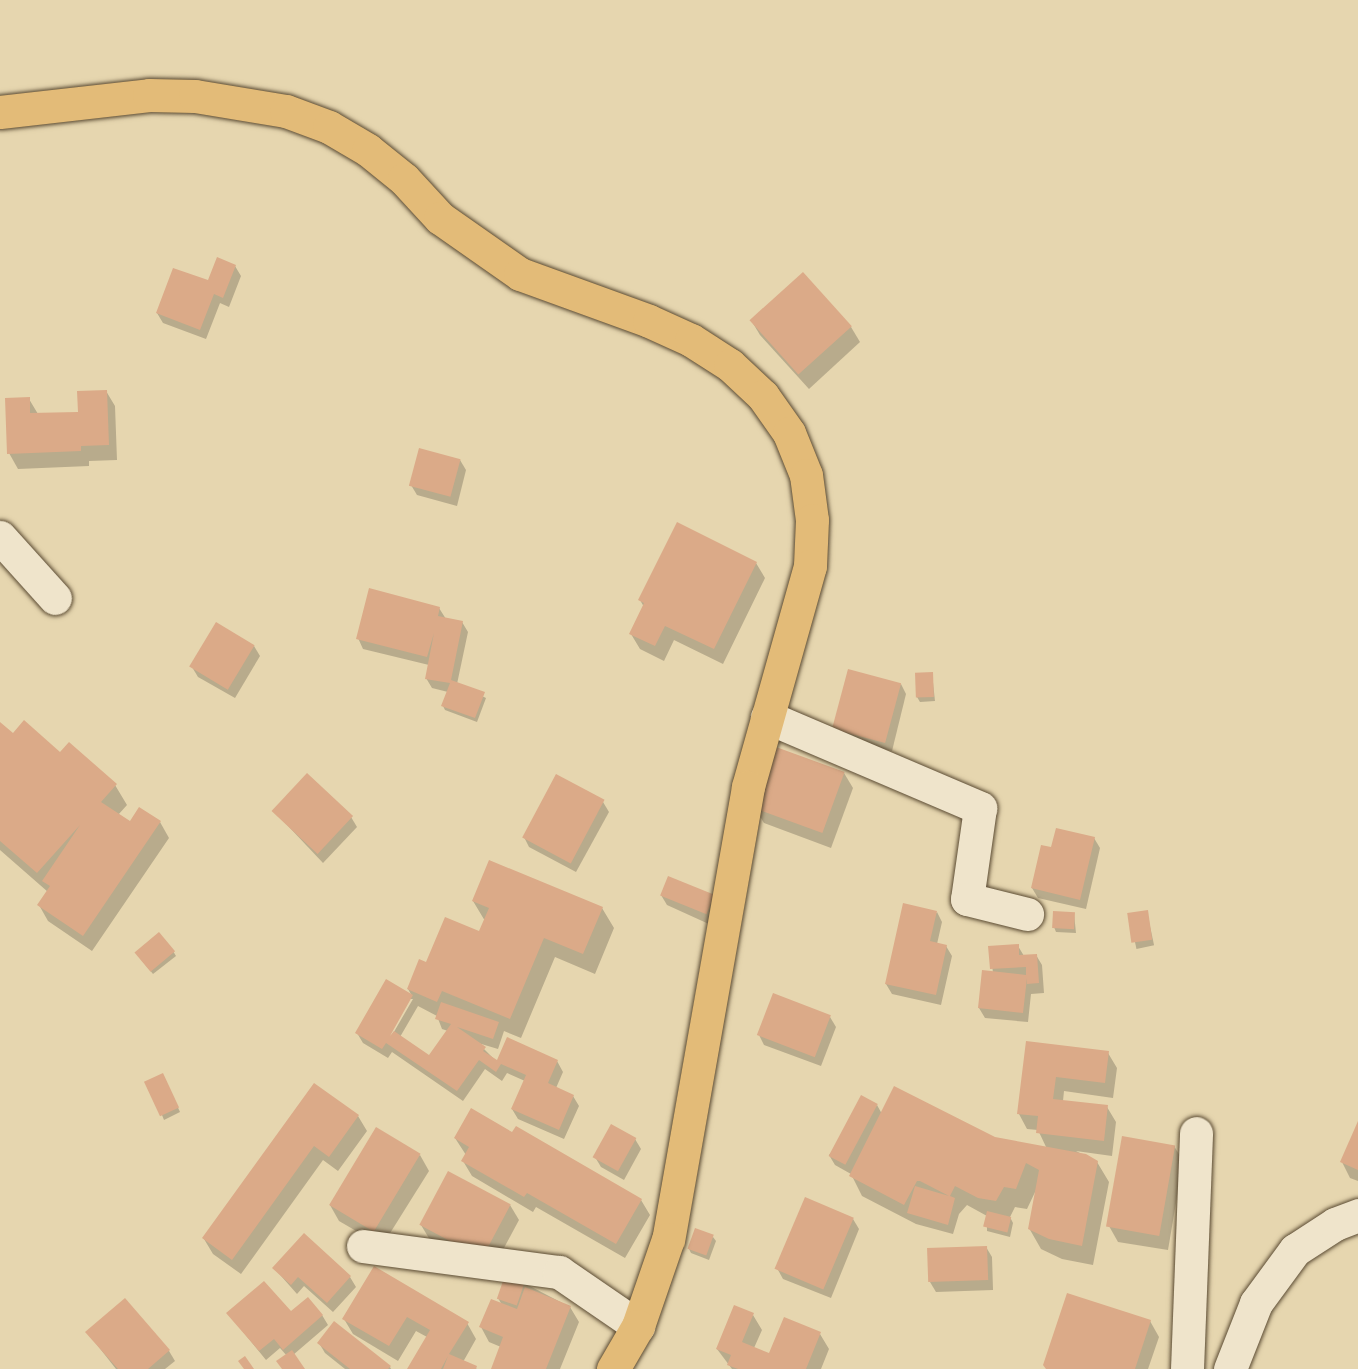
<!DOCTYPE html>
<style>
body{margin:0}
#map{position:relative;width:1358px;height:1369px;overflow:hidden;background:#e6d6af;font-family:"IM FELL English",serif}
div>[style]{position:absolute}
[style*='--x']{left:calc(var(--x)*1px);top:calc(var(--y)*1px);width:calc(var(--w)*1px);rotate:calc(var(--a)*1deg)}
.shadow>*{inset:0;background:#0003;transform-origin:0 0}
.building>*{inset:0;background:#dbaa88;transform-origin:0 0}
.roads{filter:drop-shadow(0 0 2px #5a4a32) drop-shadow(0 0 2px #5a4a32)}
.minor>*{height:33px;margin:-16.5px;padding:0 16.5px;transform-origin:16.5px;border-radius:16.5px;background:#efe4cb}
.major>*{height:33px;margin:-16.5px;padding:0 16.5px;transform-origin:16.5px;border-radius:16.5px;background:#e3bb78}
span{translate:-50% -50%;white-space:nowrap;text-align:center;line-height:1.15;-webkit-text-stroke:6px #efe4cb;paint-order:stroke}
</style>
<div id="map">
<div class="shadow">
<div style="clip-path:polygon(235px 266px,241px 276px,229px 307px,220px 303px,206px 339px,163px 323px,157px 313px)"></div>
<div style="clip-path:polygon(802px 274px,851px 327px,860px 342px,809px 389px,760px 335px,751px 320px)"></div>
<div style="clip-path:polygon(106px 391px,115px 406px,117px 460px,89px 461px,89px 466px,18px 469px,9px 453px,29px 399px,38px 414px,79px 413px)"></div>
<div style="clip-path:polygon(460px 460px,466px 470px,457px 506px,417px 495px,411px 485px)"></div>
<div style="clip-path:polygon(756px 563px,765px 578px,723px 664px,674px 640px,664px 661px,640px 649px,631px 634px,644px 607px,640px 600px)"></div>
<div style="clip-path:polygon(439px 608px,446px 619px,462px 622px,468px 632px,457px 684px,486px 698px,477px 722px,445px 710px,443px 706px,448px 692px,432px 688px,426px 678px,429px 665px,363px 649px,358px 638px)"></div>
<div style="clip-path:polygon(254px 646px,260px 656px,235px 698px,198px 677px,192px 667px)"></div>
<div style="clip-path:polygon(932px 674px,935px 701px,920px 702px,917px 697px)"></div>
<div style="clip-path:polygon(901px 684px,906px 694px,892px 751px,841px 738px,835px 728px)"></div>
<div style="clip-path:polygon(0 724px,13px 735px,61px 754px,115px 785px,127px 805px,118px 815px,130px 823px,160px 822px,169px 838px,92px 951px,48px 921px,39px 905px,48px 892px,0 850px)"></div>
<div style="clip-path:polygon(844px 773px,853px 788px,831px 848px,764px 823px,755px 808px)"></div>
<div style="clip-path:polygon(556px 776px,603px 802px,609px 812px,576px 872px,529px 847px,524px 837px)"></div>
<div style="clip-path:polygon(273px 810px,351px 817px,357px 827px,323px 863px)"></div>
<div style="clip-path:polygon(1094px 838px,1100px 848px,1086px 909px,1038px 898px,1032px 888px,1052px 849px)"></div>
<div style="clip-path:polygon(661px 895px,713px 897px,711px 925px,667px 905px)"></div>
<div style="clip-path:polygon(evenodd,473px 901px,602px 908px,614px 928px,595px 974px,555px 957px,521px 1038px,504px 1031px,498px 1049px,478px 1043px,498px 1063px,557px 1061px,563px 1072px,556px 1088px,573px 1096px,579px 1106px,564px 1139px,518px 1119px,512px 1109px,525px 1081px,507px 1073px,502px 1081px,485px 1069px,463px 1101px,392px 1052px,388px 1058px,363px 1043px,357px 1033px,387px 981px,412px 996px,408px 989px,427px 964px,480px 933px,485px 921px,473px 901px,409px 999px,413px 999px,391px 1037px,388px 1036px,409px 999px,473px 901px,418px 1006px,437px 1016px,442px 1029px,448px 1031px,430px 1057px,400px 1037px,418px 1006px)"></div>
<div style="clip-path:polygon(937px 912px,942px 922px,937px 944px,946px 946px,952px 956px,941px 1005px,892px 994px,886px 984px)"></div>
<div style="left:1147px;top:912px;width:34px;height:18px;rotate:78deg"></div>
<div style="clip-path:polygon(1074px 914px,1076px 933px,1056px 932px,1054px 927px)"></div>
<div style="clip-path:polygon(1018px 946px,1024px 956px,1036px 955px,1042px 965px,1044px 993px,1031px 994px,1028px 1022px,985px 1018px,979px 1008px,993px 973px,990px 947px)"></div>
<div style="clip-path:polygon(173px 951px,176px 956px,153px 974px,139px 957px)"></div>
<div style="clip-path:polygon(830px 1017px,836px 1027px,821px 1066px,764px 1045px,759px 1035px)"></div>
<div style="clip-path:polygon(1027px 1043px,1108px 1053px,1117px 1068px,1113px 1098px,1064px 1091px,1063px 1101px,1107px 1107px,1116px 1122px,1112px 1156px,1076px 1151px,1097px 1162px,1109px 1182px,1093px 1265px,1062px 1259px,1041px 1249px,1029px 1228px,1037px 1188px,1027px 1209px,1015px 1207px,1010px 1217px,1013px 1223px,1010px 1237px,987px 1231px,987px 1216px,967px 1205px,959px 1214px,953px 1234px,916px 1224px,862px 1196px,851px 1174px,835px 1165px,829px 1155px,877px 1105px,882px 1114px,1047px 1149px,1038px 1130px,1027px 1129px,1019px 1114px)"></div>
<div style="clip-path:polygon(165px 1079px,180px 1112px,164px 1120px,162px 1115px)"></div>
<div style="clip-path:polygon(314px 1085px,358px 1116px,367px 1131px,338px 1171px,323px 1160px,241px 1274px,213px 1254px,204px 1239px)"></div>
<div style="clip-path:polygon(1358px 1125px,1358px 1181px,1350px 1178px,1342px 1162px)"></div>
<div style="clip-path:polygon(455px 1138px,641px 1200px,650px 1215px,625px 1258px,536px 1207px,533px 1212px,472px 1176px,463px 1161px,466px 1155px)"></div>
<div style="clip-path:polygon(635px 1139px,641px 1149px,624px 1180px,601px 1167px,595px 1157px)"></div>
<div style="clip-path:polygon(1174px 1146px,1183px 1161px,1168px 1250px,1118px 1242px,1109px 1226px)"></div>
<div style="clip-path:polygon(420px 1155px,429px 1171px,382px 1246px,339px 1221px,330px 1205px)"></div>
<div style="clip-path:polygon(510px 1205px,519px 1220px,491px 1272px,430px 1240px,421px 1225px)"></div>
<div style="clip-path:polygon(853px 1219px,859px 1229px,831px 1298px,783px 1279px,777px 1268px)"></div>
<div style="clip-path:polygon(713px 1237px,716px 1241px,709px 1260px,691px 1253px,689px 1249px)"></div>
<div style="clip-path:polygon(986px 1247px,992px 1257px,993px 1290px,936px 1292px,930px 1282px)"></div>
<div style="clip-path:polygon(274px 1268px,350px 1277px,356px 1287px,333px 1312px,304px 1286px,297px 1294px)"></div>
<div style="clip-path:polygon(374px 1268px,467px 1323px,476px 1339px,463px 1362px,477px 1369px,408px 1369px,427px 1337px,416px 1331px,398px 1361px,353px 1334px,344px 1319px)"></div>
<div style="clip-path:polygon(524px 1283px,570px 1307px,579px 1322px,560px 1369px,492px 1369px,501px 1347px,489px 1342px,481px 1327px,502px 1305px,498px 1298px)"></div>
<div style="clip-path:polygon(228px 1313px,322px 1315px,328px 1325px,293px 1355px,304px 1369px,283px 1369px,287px 1356px,280px 1348px,266px 1360px)"></div>
<div style="clip-path:polygon(753px 1315px,762px 1330px,754px 1348px,769px 1355px,820px 1334px,829px 1349px,821px 1369px,732px 1369px,717px 1349px)"></div>
<div style="clip-path:polygon(1150px 1321px,1159px 1337px,1148px 1369px,1046px 1369px)"></div>
<div style="clip-path:polygon(87px 1332px,169px 1351px,175px 1361px,165px 1369px,116px 1369px)"></div>
<div style="clip-path:polygon(319px 1343px,390px 1367px,391px 1369px,345px 1369px,325px 1353px)"></div>
</div>
<div class="building">
<div style="clip-path:polygon(217px 257px,236px 265px,223px 298px,214px 294px,200px 330px,156px 313px,173px 268px,208px 280px)"></div>
<div style="left:803px;top:272px;width:73px;height:72px;rotate:48deg"></div>
<div style="clip-path:polygon(107px 390px,109px 445px,81px 446px,81px 451px,7px 454px,5px 398px,30px 397px,30px 413px,78px 412px,77px 391px)"></div>
<div style="left:419px;top:448px;width:43px;height:39px;rotate:15deg"></div>
<div style="clip-path:polygon(677px 522px,757px 562px,714px 649px,665px 626px,655px 646px,629px 634px,644px 603px,638px 600px)"></div>
<div style="clip-path:polygon(369px 588px,440px 607px,438px 616px,463px 621px,451px 680px,485px 692px,475px 718px,441px 706px,450px 683px,425px 679px,434px 633px,427px 657px,356px 639px)"></div>
<div style="left:216px;top:622px;width:45px;height:52px;rotate:31deg"></div>
<div style="left:848px;top:669px;width:55px;height:62px;rotate:15deg"></div>
<div style="left:933px;top:672px;width:25px;height:18px;rotate:88deg"></div>
<div style="clip-path:polygon(24px 720px,60px 752px,69px 742px,117px 784px,101px 802px,130px 821px,139px 807px,161px 821px,83px 936px,37px 905px,50px 886px,42px 881px,80px 825px,37px 873px,0 841px,0 722px,13px 733px)"></div>
<div style="left:776px;top:747px;width:73px;height:65px;rotate:20deg"></div>
<div style="left:307px;top:773px;width:63px;height:52px;rotate:43deg"></div>
<div style="left:556px;top:774px;width:55px;height:72px;rotate:28deg"></div>
<div style="clip-path:polygon(1056px 828px,1095px 837px,1080px 900px,1031px 888px,1041px 845px,1051px 847px)"></div>
<div style="clip-path:polygon(489px 860px,603px 907px,583px 954px,544px 938px,510px 1019px,442px 991px,437px 1002px,407px 989px,419px 959px,426px 962px,445px 917px,479px 931px,489px 908px,472px 901px)"></div>
<div style="left:668px;top:876px;width:50px;height:21px;rotate:22deg"></div>
<div style="clip-path:polygon(903px 903px,937px 911px,930px 941px,947px 945px,936px 995px,885px 984px)"></div>
<div style="left:1148px;top:910px;width:30px;height:21px;rotate:82deg"></div>
<div style="left:1053px;top:911px;width:22px;height:17px;rotate:3deg"></div>
<div style="left:159px;top:932px;width:25px;height:32px;rotate:50deg"></div>
<div style="clip-path:polygon(1019px 944px,1019px 955px,1037px 954px,1039px 983px,1027px 984px,1027px 978px,1023px 1013px,978px 1008px,982px 970px,1026px 975px,1026px 967px,990px 969px,988px 946px)"></div>
<div style="clip-path:polygon(386px 979px,413px 995px,390px 1036px,394px 1031px,429px 1055px,451px 1024px,435px 1019px,441px 1002px,499px 1022px,493px 1039px,457px 1027px,486px 1047px,483px 1051px,497px 1060px,507px 1037px,558px 1060px,548px 1083px,574px 1095px,559px 1130px,511px 1109px,526px 1075px,501px 1064px,496px 1072px,479px 1060px,457px 1091px,386px 1043px,382px 1049px,355px 1033px)"></div>
<div style="left:773px;top:993px;width:62px;height:45px;rotate:21deg"></div>
<div style="clip-path:polygon(1026px 1041px,1109px 1051px,1105px 1083px,1056px 1077px,1053px 1099px,1108px 1105px,1104px 1141px,1036px 1133px,1038px 1116px,1017px 1114px)"></div>
<div style="left:163px;top:1073px;width:38px;height:21px;rotate:65deg"></div>
<div style="clip-path:polygon(314px 1083px,359px 1115px,329px 1157px,314px 1146px,232px 1260px,202px 1238px)"></div>
<div style="clip-path:polygon(894px 1086px,995px 1137px,1086px 1154px,1098px 1161px,1082px 1246px,1049px 1239px,1028px 1229px,1039px 1170px,1026px 1163px,1016px 1189px,1004px 1187px,996px 1201px,978px 1198px,955px 1186px,950px 1196px,955px 1198px,948px 1225px,907px 1213px,915px 1186px,949px 1196px,920px 1181px,917px 1181px,904px 1205px,849px 1176px)"></div>
<div style="left:861px;top:1095px;width:19px;height:69px;rotate:28deg"></div>
<div style="clip-path:polygon(471px 1108px,512px 1132px,516px 1126px,642px 1199px,616px 1244px,527px 1193px,524px 1197px,461px 1161px,469px 1147px,454px 1138px)"></div>
<div style="clip-path:polygon(1358px 1121px,1358px 1170px,1340px 1162px)"></div>
<div style="left:611px;top:1124px;width:29px;height:38px;rotate:29deg"></div>
<div style="left:376px;top:1127px;width:52px;height:91px;rotate:31deg"></div>
<div style="left:1122px;top:1136px;width:54px;height:92px;rotate:10deg"></div>
<div style="left:448px;top:1171px;width:71px;height:61px;rotate:28deg"></div>
<div style="left:805px;top:1197px;width:53px;height:78px;rotate:23deg"></div>
<div style="left:987px;top:1211px;width:25px;height:16px;rotate:14deg"></div>
<div style="left:695px;top:1228px;width:20px;height:22px;rotate:20deg"></div>
<div style="clip-path:polygon(304px 1233px,351px 1276px,327px 1303px,298px 1277px,291px 1285px,272px 1268px)"></div>
<div style="left:987px;top:1246px;width:34px;height:60px;rotate:88deg"></div>
<div style="clip-path:polygon(374px 1266px,469px 1322px,449px 1354px,477px 1366px,476px 1369px,443px 1369px,448px 1356px,441px 1369px,407px 1369px,430px 1330px,407px 1317px,389px 1346px,342px 1319px)"></div>
<div style="left:505px;top:1275px;width:21px;height:25px;rotate:19deg"></div>
<div style="clip-path:polygon(264px 1281px,291px 1311px,308px 1297px,323px 1315px,283px 1350px,274px 1339px,259px 1351px,226px 1313px)"></div>
<div style="clip-path:polygon(525px 1287px,571px 1306px,546px 1369px,491px 1369px,503px 1337px,479px 1327px,491px 1299px,517px 1309px)"></div>
<div style="clip-path:polygon(1067px 1293px,1151px 1320px,1135px 1369px,1046px 1369px,1043px 1365px)"></div>
<div style="clip-path:polygon(125px 1298px,170px 1350px,148px 1369px,118px 1369px,85px 1332px)"></div>
<div style="clip-path:polygon(734px 1305px,754px 1313px,742px 1342px,769px 1353px,784px 1317px,821px 1332px,806px 1369px,738px 1369px,727px 1365px,731px 1355px,716px 1349px)"></div>
<div style="clip-path:polygon(334px 1321px,391px 1366px,388px 1369px,350px 1369px,317px 1343px)"></div>
<div style="clip-path:polygon(292px 1350px,305px 1369px,282px 1369px,276px 1361px)"></div>
<div style="clip-path:polygon(245px 1356px,254px 1369px,244px 1369px,238px 1361px)"></div>
</div>
<div class="roads">
<div class="minor">
<div style="--x:0;--y:537;--w:82;--a:48"></div>
<div style="--x:767;--y:717;--w:232;--a:23.1"></div>
<div style="--x:980;--y:808;--w:92;--a:98.1"></div>
<div style="--x:967;--y:899;--w:62;--a:14"></div>
<div style="--x:363;--y:1246;--w:198;--a:7.6"></div>
<div style="--x:559;--y:1272;--w:96;--a:34.4"></div>
<div style="--x:1187;--y:1369;--w:236;--a:-87.8"></div>
<div style="--x:1230;--y:1369;--w:71;--a:-68.5"></div>
<div style="--x:1256;--y:1303;--w:66;--a:-53.7"></div>
<div style="--x:1295;--y:1250;--w:48;--a:-33"></div>
<div style="--x:1335;--y:1224;--w:25;--a:-21"></div>
</div>
<div class="major">
<div style="--x:0;--y:112;--w:150;--a:-6.5"></div>
<div style="--x:149;--y:95;--w:46;--a:1.2"></div>
<div style="--x:195;--y:96;--w:92;--a:9.4"></div>
<div style="--x:286;--y:111;--w:46;--a:20.4"></div>
<div style="--x:329;--y:127;--w:45;--a:30.5"></div>
<div style="--x:368;--y:150;--w:46;--a:38.9"></div>
<div style="--x:404;--y:179;--w:53;--a:47.3"></div>
<div style="--x:440;--y:218;--w:98;--a:35"></div>
<div style="--x:520;--y:274;--w:137;--a:20"></div>
<div style="--x:649;--y:321;--w:46;--a:24.3"></div>
<div style="--x:691;--y:340;--w:46;--a:32.7"></div>
<div style="--x:730;--y:365;--w:45;--a:43.2"></div>
<div style="--x:763;--y:396;--w:45;--a:54.9"></div>
<div style="--x:789;--y:433;--w:45;--a:68"></div>
<div style="--x:806;--y:475;--w:45;--a:82.4"></div>
<div style="--x:812;--y:520;--w:46;--a:92.5"></div>
<div style="--x:810;--y:566;--w:230;--a:105.7"></div>
<div style="--x:748;--y:787;--w:459;--a:100"></div>
<div style="--x:668;--y:1239;--w:92;--a:109"></div>
<div style="--x:638;--y:1326;--w:50;--a:120.2"></div>
</div>
</div>
</div>
